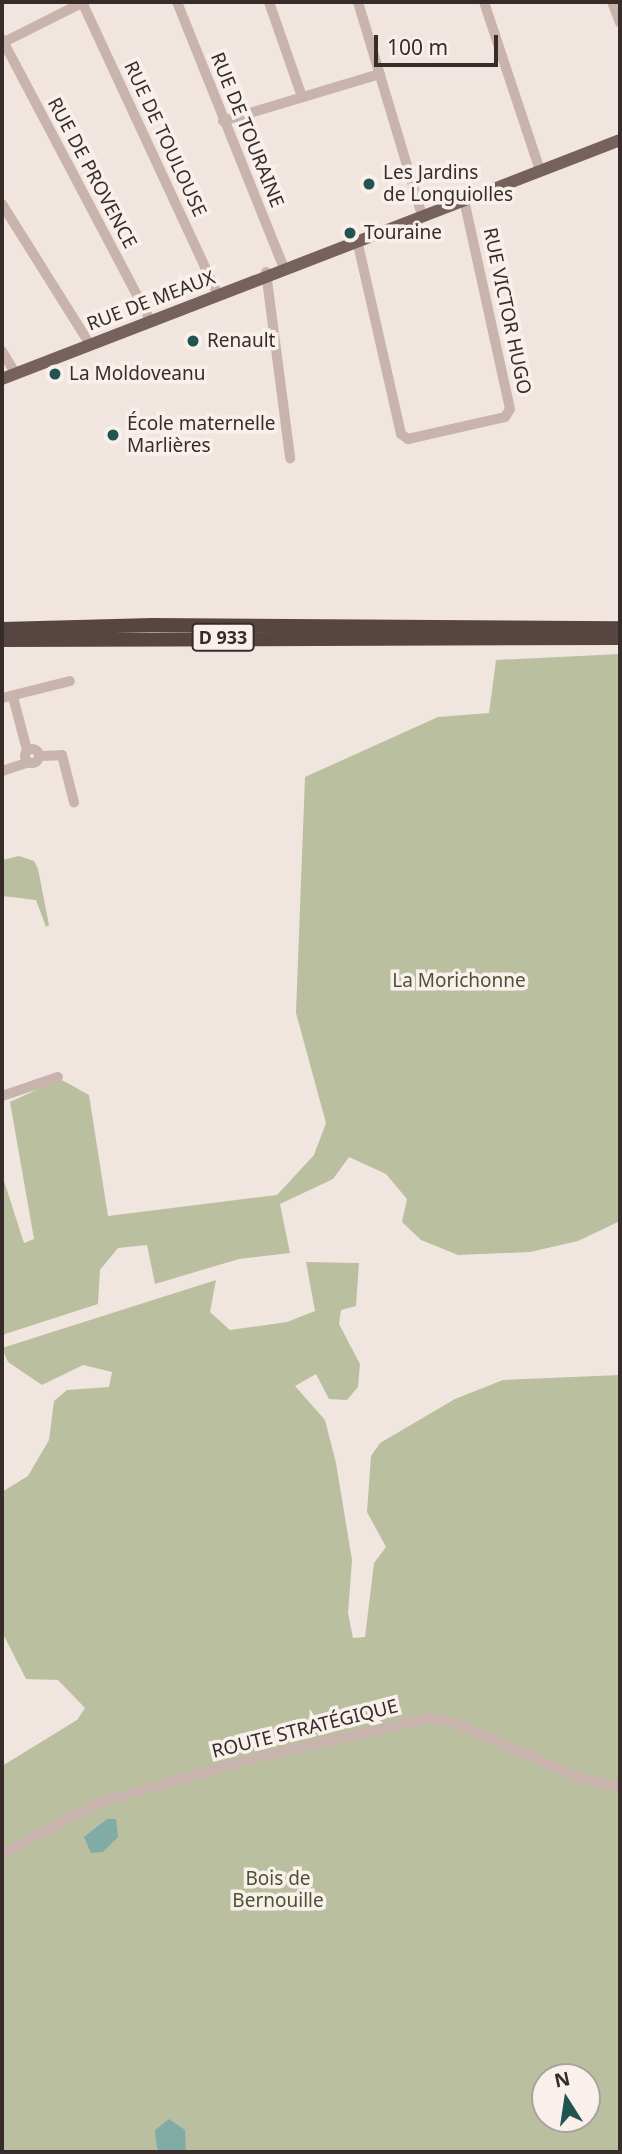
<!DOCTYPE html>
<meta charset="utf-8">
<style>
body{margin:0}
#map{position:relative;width:622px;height:2154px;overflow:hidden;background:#f1e6df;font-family:"Noto Sans",sans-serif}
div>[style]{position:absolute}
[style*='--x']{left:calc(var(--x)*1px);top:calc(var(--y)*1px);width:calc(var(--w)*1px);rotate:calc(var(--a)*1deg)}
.green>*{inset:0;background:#babfa0}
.water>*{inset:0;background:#81aca6}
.minor>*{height:10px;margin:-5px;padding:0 5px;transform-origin:5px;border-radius:5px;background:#c8b4ac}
.minor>.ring{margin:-5px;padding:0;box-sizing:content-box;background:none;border:10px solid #c8b4ac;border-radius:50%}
.major>*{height:12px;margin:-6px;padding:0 6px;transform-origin:6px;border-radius:6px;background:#77615d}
.highway>*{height:14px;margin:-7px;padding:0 7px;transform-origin:7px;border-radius:7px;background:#574542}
.dots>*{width:19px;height:19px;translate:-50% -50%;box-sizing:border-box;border:4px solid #f9f0ec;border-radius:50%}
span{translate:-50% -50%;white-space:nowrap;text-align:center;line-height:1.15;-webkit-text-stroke:7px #f9f0ec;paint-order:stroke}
.shield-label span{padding:2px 5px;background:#f9f0ec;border:2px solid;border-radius:5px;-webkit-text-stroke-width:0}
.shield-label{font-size:18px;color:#372c2a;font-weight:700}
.street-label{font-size:19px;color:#372c2a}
.poi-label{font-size:19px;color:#372c2a}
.left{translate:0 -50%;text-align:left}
.park-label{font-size:19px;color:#4c5330}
.frame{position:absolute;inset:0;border:4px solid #372c2a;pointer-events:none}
.north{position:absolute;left:531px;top:2063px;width:70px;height:70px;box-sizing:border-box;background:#f9f0ec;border:2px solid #aba29e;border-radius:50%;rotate:348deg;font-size:19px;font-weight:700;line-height:28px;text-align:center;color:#372c2a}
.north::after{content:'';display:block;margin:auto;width:24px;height:32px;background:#235550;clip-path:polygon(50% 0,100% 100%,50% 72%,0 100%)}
.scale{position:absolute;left:374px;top:35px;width:124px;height:32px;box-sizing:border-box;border:4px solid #372c2a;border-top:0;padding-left:9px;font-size:21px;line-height:24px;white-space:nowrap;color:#372c2a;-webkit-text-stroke:5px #f9f0ec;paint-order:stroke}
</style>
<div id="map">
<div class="green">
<div style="clip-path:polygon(620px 654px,620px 1221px,578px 1241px,530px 1252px,458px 1255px,421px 1240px,402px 1222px,407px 1199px,386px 1174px,349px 1157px,333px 1179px,280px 1204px,290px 1253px,239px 1259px,155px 1284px,147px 1245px,118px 1248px,100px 1270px,98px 1304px,2px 1335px,2px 1175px,24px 1243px,34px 1239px,10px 1102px,60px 1079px,89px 1095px,108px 1216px,277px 1195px,314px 1155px,326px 1123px,296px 1013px,305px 777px,438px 717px,489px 713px,496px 660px)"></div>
<div style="clip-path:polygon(19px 856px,34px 861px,38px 869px,49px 925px,46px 927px,36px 900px,2px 896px,2px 860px)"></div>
<div style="clip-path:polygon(evenodd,306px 1262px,359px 1263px,356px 1306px,341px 1310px,339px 1324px,360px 1364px,358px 1387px,347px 1400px,329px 1399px,316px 1374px,295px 1386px,325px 1420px,336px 1463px,352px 1560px,348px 1613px,353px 1638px,365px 1637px,374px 1563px,386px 1547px,367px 1512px,371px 1456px,380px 1443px,455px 1399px,503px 1380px,620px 1375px,620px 2152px,2px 2152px,2px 1766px,77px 1720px,85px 1708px,58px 1680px,26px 1679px,2px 1632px,2px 1492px,28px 1476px,49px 1440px,54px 1401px,67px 1390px,109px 1387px,112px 1372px,83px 1365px,42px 1385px,8px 1362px,2px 1348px,216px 1280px,210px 1312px,230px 1330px,287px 1322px,315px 1311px,306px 1262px,545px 2077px,587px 2077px,587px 2119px,545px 2119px,545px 2077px)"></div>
</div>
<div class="water">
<div style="clip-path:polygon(107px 1819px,116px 1819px,118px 1837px,103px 1852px,91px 1853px,84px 1837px)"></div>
<div style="clip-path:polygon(169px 2119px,185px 2130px,186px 2152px,160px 2152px,157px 2148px,155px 2130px)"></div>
</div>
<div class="minor">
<div style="--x:82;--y:2;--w:319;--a:65.1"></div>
<div style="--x:177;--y:2;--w:289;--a:68.1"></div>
<div style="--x:269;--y:2;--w:101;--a:70.8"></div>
<div style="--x:358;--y:2;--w:222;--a:73.3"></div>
<div style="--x:484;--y:2;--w:177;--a:71.6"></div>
<div style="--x:612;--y:2;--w:22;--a:69"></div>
<div style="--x:2;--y:39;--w:320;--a:62.2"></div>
<div style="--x:2;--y:43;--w:92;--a:-26.6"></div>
<div style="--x:223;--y:121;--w:164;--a:-16.7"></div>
<div style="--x:2;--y:204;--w:158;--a:57.9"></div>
<div style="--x:357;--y:240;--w:199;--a:77.2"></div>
<div style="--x:401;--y:434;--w:9;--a:36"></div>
<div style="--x:408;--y:439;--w:99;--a:-12.8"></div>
<div style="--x:505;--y:417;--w:9;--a:-58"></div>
<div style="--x:510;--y:409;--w:215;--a:-102.4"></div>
<div style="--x:266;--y:272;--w:188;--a:82.6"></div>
<div style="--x:2;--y:351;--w:27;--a:59"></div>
<div style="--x:13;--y:697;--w:55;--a:75.2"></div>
<div style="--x:2;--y:698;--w:70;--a:-14"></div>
<div class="ring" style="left:25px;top:749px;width:4px;height:4px"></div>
<div style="--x:39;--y:756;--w:23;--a:-2"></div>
<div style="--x:62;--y:755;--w:49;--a:75.7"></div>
<div style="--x:2;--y:771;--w:28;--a:-18"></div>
<div style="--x:2;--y:1096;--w:59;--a:-18.7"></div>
<div style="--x:2;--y:1854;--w:109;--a:-28"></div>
<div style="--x:98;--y:1803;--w:163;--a:-16"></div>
<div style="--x:255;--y:1758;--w:179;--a:-12.9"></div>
<div style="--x:429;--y:1718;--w:21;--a:8"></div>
<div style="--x:450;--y:1721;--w:143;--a:23.5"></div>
<div style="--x:581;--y:1778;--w:40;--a:13"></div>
</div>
<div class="major">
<div style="--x:2;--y:379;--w:663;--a:-21.14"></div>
</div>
<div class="highway">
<div style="--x:2;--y:629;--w:150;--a:-1.5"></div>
<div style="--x:152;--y:625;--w:468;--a:0.4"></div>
<div style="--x:2;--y:640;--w:618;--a:-0.19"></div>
</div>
<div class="dots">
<div style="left:369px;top:184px;background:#235550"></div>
<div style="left:350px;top:233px;background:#235550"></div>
<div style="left:193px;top:341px;background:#235550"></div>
<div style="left:55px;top:374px;background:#235550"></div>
<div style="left:113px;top:435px;background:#235550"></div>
</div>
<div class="shield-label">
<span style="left:223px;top:637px">D 933</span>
</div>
<div class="street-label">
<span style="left:247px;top:130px;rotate:68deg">RUE DE TOURAINE</span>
<span style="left:165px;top:139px;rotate:65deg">RUE DE TOULOUSE</span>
<span style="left:92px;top:173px;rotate:62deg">RUE DE PROVENCE</span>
<span style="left:151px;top:301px;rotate:-21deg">RUE DE MEAUX</span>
<span style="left:507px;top:311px;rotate:78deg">RUE VICTOR HUGO</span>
<span style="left:305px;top:1729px;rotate:-14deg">ROUTE STRATÉGIQUE</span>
</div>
<div class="poi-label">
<span class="left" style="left:383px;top:184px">Les Jardins<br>de Longuiolles</span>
<span class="left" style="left:364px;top:233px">Touraine</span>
<span class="left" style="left:207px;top:341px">Renault</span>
<span class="left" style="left:69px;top:374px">La Moldoveanu</span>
<span class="left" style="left:127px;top:435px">École maternelle<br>Marlières</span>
</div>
<div class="park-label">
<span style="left:459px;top:981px">La Morichonne</span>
<span style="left:278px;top:1890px">Bois de<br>Bernouille</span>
</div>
<div class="frame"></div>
<div class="north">N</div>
<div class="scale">100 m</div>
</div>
